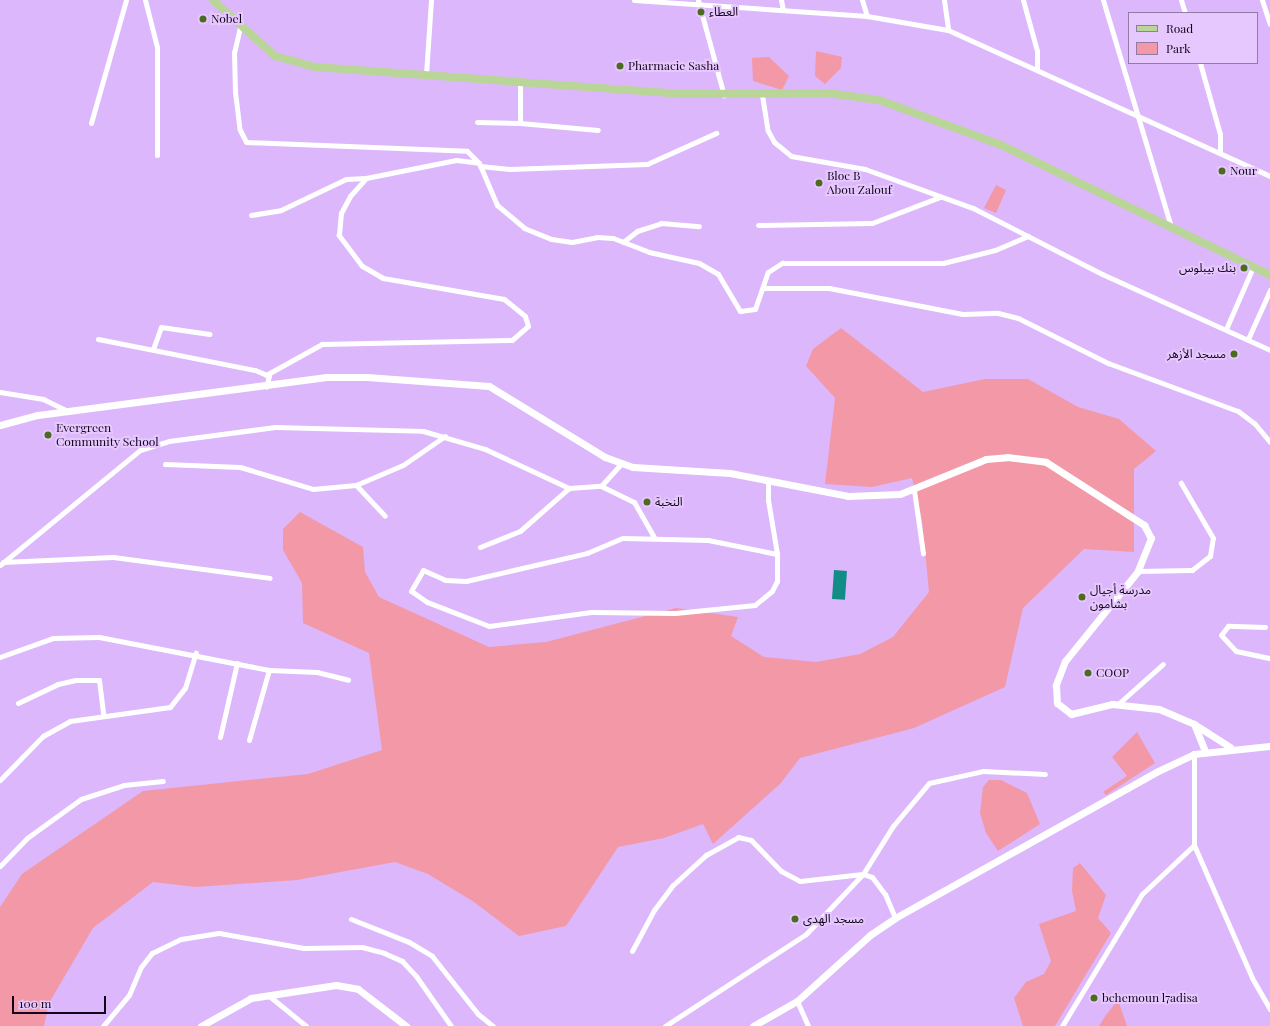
<!DOCTYPE html>
<meta charset="utf-8">
<style>
body{margin:0}
#map{position:relative;width:1270px;height:1026px;overflow:hidden;background:#dcb7fb;font-family:"Playfair Display","Noto Sans Arabic",serif}
div>[style]{position:absolute}
[style*='--x']{left:calc(var(--x)*1px);top:calc(var(--y)*1px);width:calc(var(--w)*1px);rotate:calc(var(--a)*1deg)}
.green>*{inset:0;background:#f398a7}
.water>*{inset:0;background:#118c86;transform-origin:0 0}
.street>*{height:5px;margin:-2.5px;padding:0 2.5px;transform-origin:2.5px;border-radius:2.5px;background:#fff}
.secondary>*{height:7px;margin:-3.5px;padding:0 3.5px;transform-origin:3.5px;border-radius:3.5px;background:#fff}
.primary>*{height:8px;margin:-4px;padding:0 4px;transform-origin:4px;border-radius:4px;background:#bad598}
.dots>*{width:11px;height:11px;translate:-50% -50%;box-sizing:border-box;border:2px solid #e6c8fe;border-radius:50%}
span{translate:-50% -50%;white-space:nowrap;text-align:center;line-height:1.15;-webkit-text-stroke:4px #e6c8fe;paint-order:stroke}
.poi-label{font-size:12px;color:#12051b}
.left{translate:0 -50%;text-align:left}
.right{translate:-100% -50%;text-align:right}
.legend{position:absolute;left:1128px;top:12px;width:130px;height:52px;box-sizing:border-box;background:#e6c8fe;border:1px solid #917aa3;margin:0;padding:5px 7px;list-style:none;font-size:12px;color:#12051b}
.legend li{display:flex;align-items:center;gap:8px;height:20px}
.legend b{width:20px;border:1px solid #917aa3}
.scale{position:absolute;left:12px;top:996px;width:94px;height:18px;box-sizing:border-box;border:2px solid #12051b;border-top:0;padding-left:5px;font-size:12px;line-height:14px;white-space:nowrap;color:#12051b;-webkit-text-stroke:3px #e6c8fe;paint-order:stroke}
</style>
<div id="map">
<div class="green">
<div style="clip-path:polygon(816px 51px,842px 57px,841px 68px,825px 84px,815px 76px)"></div>
<div style="clip-path:polygon(769px 57px,789px 76px,782px 90px,753px 81px,752px 58px)"></div>
<div style="clip-path:polygon(996px 185px,1006px 190px,996px 213px,984px 208px)"></div>
<div style="clip-path:polygon(841px 328px,923px 392px,985px 379px,1028px 379px,1078px 407px,1119px 419px,1156px 451px,1134px 469px,1134px 552px,1084px 549px,1023px 608px,1005px 687px,914px 728px,800px 758px,780px 784px,713px 844px,703px 824px,664px 838px,618px 847px,566px 926px,519px 936px,474px 902px,428px 874px,395px 862px,297px 880px,195px 887px,153px 882px,93px 928px,49px 1003px,44px 1026px,0 1026px,0 907px,22px 874px,143px 791px,308px 774px,382px 750px,369px 653px,303px 623px,302px 583px,283px 550px,283px 529px,300px 512px,363px 547px,365px 572px,379px 597px,489px 647px,546px 642px,676px 608px,738px 617px,731px 636px,764px 657px,816px 662px,860px 654px,893px 637px,929px 592px,922px 520px,912px 478px,872px 487px,825px 484px,835px 398px,806px 366px,813px 349px)"></div>
<div style="clip-path:polygon(1137px 732px,1155px 763px,1106px 795px,1103px 792px,1127px 776px,1112px 757px)"></div>
<div style="clip-path:polygon(989px 780px,1001px 780px,1027px 793px,1040px 824px,998px 851px,986px 833px,980px 813px,983px 787px)"></div>
<div style="clip-path:polygon(1080px 863px,1106px 895px,1098px 918px,1111px 933px,1055px 1026px,1023px 1026px,1014px 998px,1026px 982px,1044px 974px,1051px 961px,1039px 924px,1076px 911px,1072px 891px,1073px 868px)"></div>
<div style="clip-path:polygon(1118px 1000px,1127px 1026px,1099px 1026px,1106px 1015px)"></div>
</div>
<div class="water">
<div style="left:834px;top:570px;width:13px;height:29px;rotate:4deg"></div>
</div>
<div class="street">
<div style="--x:145;--y:0;--w:49;--a:75.7"></div>
<div style="--x:157;--y:47;--w:108;--a:90"></div>
<div style="--x:634;--y:0;--w:234;--a:3.9"></div>
<div style="--x:867;--y:16;--w:82;--a:9.8"></div>
<div style="--x:948;--y:30;--w:354;--a:24.4"></div>
<div style="--x:698;--y:0;--w:99;--a:74.8"></div>
<div style="--x:781;--y:0;--w:10;--a:79"></div>
<div style="--x:862;--y:0;--w:17;--a:73"></div>
<div style="--x:944;--y:0;--w:30;--a:82"></div>
<div style="--x:1023;--y:0;--w:53;--a:74.6"></div>
<div style="--x:1037;--y:51;--w:18;--a:90"></div>
<div style="--x:1103;--y:0;--w:237;--a:73.3"></div>
<div style="--x:1181;--y:0;--w:14;--a:73"></div>
<div style="--x:1262;--y:0;--w:25;--a:72"></div>
<div style="--x:240;--y:27;--w:26;--a:103"></div>
<div style="--x:234;--y:52;--w:40;--a:88.6"></div>
<div style="--x:235;--y:92;--w:38;--a:83"></div>
<div style="--x:240;--y:130;--w:13;--a:63"></div>
<div style="--x:246;--y:142;--w:221;--a:2.3"></div>
<div style="--x:467;--y:151;--w:17;--a:45"></div>
<div style="--x:479;--y:163;--w:46;--a:66.8"></div>
<div style="--x:497;--y:205;--w:35;--a:40"></div>
<div style="--x:524;--y:228;--w:29;--a:22"></div>
<div style="--x:551;--y:239;--w:21;--a:8"></div>
<div style="--x:572;--y:242;--w:25;--a:-11"></div>
<div style="--x:597;--y:237;--w:16;--a:4"></div>
<div style="--x:613;--y:238;--w:39;--a:21"></div>
<div style="--x:649;--y:252;--w:51;--a:12.4"></div>
<div style="--x:699;--y:263;--w:22;--a:30"></div>
<div style="--x:718;--y:274;--w:43;--a:59.3"></div>
<div style="--x:740;--y:311;--w:15;--a:-8"></div>
<div style="--x:755;--y:309;--w:39;--a:-71"></div>
<div style="--x:768;--y:272;--w:17;--a:-33"></div>
<div style="--x:782;--y:263;--w:161;--a:0"></div>
<div style="--x:943;--y:263;--w:54;--a:-14"></div>
<div style="--x:995;--y:250;--w:36;--a:-23"></div>
<div style="--x:1200;--y:63;--w:74;--a:74.3"></div>
<div style="--x:1220;--y:134;--w:18;--a:90"></div>
<div style="--x:426;--y:75;--w:75;--a:-86.2"></div>
<div style="--x:762;--y:95;--w:36;--a:81"></div>
<div style="--x:768;--y:131;--w:13;--a:61"></div>
<div style="--x:774;--y:142;--w:22;--a:39"></div>
<div style="--x:791;--y:156;--w:75;--a:10"></div>
<div style="--x:865;--y:169;--w:115;--a:19.9"></div>
<div style="--x:973;--y:208;--w:145;--a:27.1"></div>
<div style="--x:1102;--y:274;--w:184;--a:24.3"></div>
<div style="--x:477;--y:122;--w:43;--a:1.3"></div>
<div style="--x:520;--y:123;--w:40;--a:-90"></div>
<div style="--x:91;--y:123;--w:128;--a:-74.1"></div>
<div style="--x:520;--y:123;--w:78;--a:5.1"></div>
<div style="--x:480;--y:166;--w:30;--a:6"></div>
<div style="--x:510;--y:169;--w:137;--a:-2.1"></div>
<div style="--x:647;--y:164;--w:76;--a:-24.2"></div>
<div style="--x:251;--y:215;--w:30;--a:-9"></div>
<div style="--x:281;--y:210;--w:72;--a:-25.5"></div>
<div style="--x:346;--y:179;--w:20;--a:-3"></div>
<div style="--x:366;--y:178;--w:92;--a:-11.3"></div>
<div style="--x:456;--y:160;--w:23;--a:7"></div>
<div style="--x:758;--y:225;--w:114;--a:-1"></div>
<div style="--x:872;--y:223;--w:73;--a:-20.9"></div>
<div style="--x:623;--y:242;--w:18;--a:-38"></div>
<div style="--x:637;--y:231;--w:25;--a:-18"></div>
<div style="--x:661;--y:223;--w:38;--a:5"></div>
<div style="--x:764;--y:288;--w:65;--a:0"></div>
<div style="--x:829;--y:288;--w:136;--a:11"></div>
<div style="--x:963;--y:314;--w:35;--a:-2"></div>
<div style="--x:998;--y:313;--w:21;--a:14"></div>
<div style="--x:1018;--y:318;--w:101;--a:26.6"></div>
<div style="--x:1108;--y:363;--w:139;--a:20.3"></div>
<div style="--x:1238;--y:411;--w:21;--a:37"></div>
<div style="--x:1255;--y:424;--w:23;--a:50"></div>
<div style="--x:1226;--y:329;--w:68;--a:-66.5"></div>
<div style="--x:98;--y:339;--w:160;--a:11.2"></div>
<div style="--x:255;--y:370;--w:15;--a:23"></div>
<div style="--x:269;--y:376;--w:11;--a:105"></div>
<div style="--x:1248;--y:339;--w:54;--a:-65.8"></div>
<div style="--x:153;--y:349;--w:23;--a:-70"></div>
<div style="--x:161;--y:327;--w:49;--a:8.3"></div>
<div style="--x:266;--y:375;--w:64;--a:-29"></div>
<div style="--x:322;--y:344;--w:190;--a:-1.2"></div>
<div style="--x:512;--y:340;--w:21;--a:-41"></div>
<div style="--x:528;--y:326;--w:10;--a:-107"></div>
<div style="--x:525;--y:316;--w:27;--a:-141"></div>
<div style="--x:504;--y:299;--w:123;--a:-170.2"></div>
<div style="--x:383;--y:278;--w:24;--a:-150"></div>
<div style="--x:362;--y:266;--w:39;--a:-127"></div>
<div style="--x:339;--y:235;--w:22;--a:-85"></div>
<div style="--x:341;--y:213;--w:19;--a:-62"></div>
<div style="--x:350;--y:196;--w:24;--a:-48"></div>
<div style="--x:0;--y:392;--w:44;--a:9.2"></div>
<div style="--x:43;--y:399;--w:28;--a:26"></div>
<div style="--x:165;--y:464;--w:75;--a:2.3"></div>
<div style="--x:240;--y:467;--w:76;--a:16.8"></div>
<div style="--x:313;--y:489;--w:43;--a:-5.3"></div>
<div style="--x:356;--y:485;--w:51;--a:-23.1"></div>
<div style="--x:403;--y:465;--w:51;--a:-34.6"></div>
<div style="--x:768;--y:481;--w:19;--a:90"></div>
<div style="--x:768;--y:500;--w:55;--a:80.5"></div>
<div style="--x:777;--y:554;--w:27;--a:90"></div>
<div style="--x:777;--y:581;--w:11;--a:117"></div>
<div style="--x:772;--y:591;--w:22;--a:141"></div>
<div style="--x:755;--y:605;--w:80;--a:174.3"></div>
<div style="--x:675;--y:613;--w:84;--a:-179.3"></div>
<div style="--x:591;--y:612;--w:103;--a:172.2"></div>
<div style="--x:489;--y:626;--w:66;--a:-158.8"></div>
<div style="--x:427;--y:602;--w:19;--a:-145"></div>
<div style="--x:411;--y:591;--w:24;--a:-60"></div>
<div style="--x:423;--y:570;--w:24;--a:24"></div>
<div style="--x:445;--y:580;--w:21;--a:3"></div>
<div style="--x:466;--y:581;--w:124;--a:-13"></div>
<div style="--x:587;--y:553;--w:39;--a:-23"></div>
<div style="--x:623;--y:538;--w:85;--a:1.3"></div>
<div style="--x:708;--y:540;--w:70;--a:11.5"></div>
<div style="--x:356;--y:485;--w:42;--a:46.9"></div>
<div style="--x:601;--y:486;--w:37;--a:26"></div>
<div style="--x:634;--y:502;--w:40;--a:60.3"></div>
<div style="--x:914;--y:490;--w:64;--a:81.9"></div>
<div style="--x:480;--y:547;--w:43;--a:-21.8"></div>
<div style="--x:520;--y:531;--w:65;--a:-41.3"></div>
<div style="--x:3;--y:562;--w:110;--a:-2.6"></div>
<div style="--x:113;--y:557;--w:158;--a:7.6"></div>
<div style="--x:0;--y:565;--w:181;--a:-39.4"></div>
<div style="--x:140;--y:450;--w:30;--a:-17"></div>
<div style="--x:169;--y:441;--w:107;--a:-7.5"></div>
<div style="--x:275;--y:427;--w:148;--a:1.5"></div>
<div style="--x:423;--y:431;--w:65;--a:16.2"></div>
<div style="--x:485;--y:449;--w:93;--a:24.9"></div>
<div style="--x:569;--y:488;--w:32;--a:-4"></div>
<div style="--x:601;--y:486;--w:30;--a:-48"></div>
<div style="--x:1138;--y:571;--w:54;--a:-1.1"></div>
<div style="--x:1192;--y:570;--w:23;--a:-38"></div>
<div style="--x:1210;--y:556;--w:18;--a:-81"></div>
<div style="--x:1213;--y:538;--w:64;--a:-120.2"></div>
<div style="--x:1265;--y:627;--w:37;--a:-178"></div>
<div style="--x:1228;--y:626;--w:11;--a:128"></div>
<div style="--x:1221;--y:635;--w:22;--a:47"></div>
<div style="--x:1236;--y:651;--w:35;--a:12"></div>
<div style="--x:0;--y:657;--w:56;--a:-19.7"></div>
<div style="--x:53;--y:638;--w:46;--a:-1.2"></div>
<div style="--x:99;--y:637;--w:173;--a:11"></div>
<div style="--x:269;--y:670;--w:48;--a:2.4"></div>
<div style="--x:317;--y:672;--w:32;--a:14"></div>
<div style="--x:18;--y:703;--w:44;--a:-25.4"></div>
<div style="--x:58;--y:684;--w:18;--a:-13"></div>
<div style="--x:76;--y:680;--w:23;--a:0"></div>
<div style="--x:99;--y:680;--w:35;--a:83"></div>
<div style="--x:1118;--y:704;--w:60;--a:-41.6"></div>
<div style="--x:220;--y:737;--w:76;--a:-77.1"></div>
<div style="--x:249;--y:740;--w:73;--a:-74.1"></div>
<div style="--x:1194;--y:754;--w:91;--a:90"></div>
<div style="--x:1194;--y:845;--w:145;--a:66.4"></div>
<div style="--x:1252;--y:978;--w:36;--a:60"></div>
<div style="--x:0;--y:780;--w:62;--a:-45.7"></div>
<div style="--x:43;--y:736;--w:31;--a:-29"></div>
<div style="--x:70;--y:721;--w:101;--a:-8"></div>
<div style="--x:170;--y:707;--w:24;--a:-52"></div>
<div style="--x:185;--y:688;--w:37;--a:-73"></div>
<div style="--x:0;--y:866;--w:39;--a:-46"></div>
<div style="--x:27;--y:838;--w:67;--a:-35.8"></div>
<div style="--x:81;--y:799;--w:45;--a:-18"></div>
<div style="--x:124;--y:785;--w:39;--a:-6"></div>
<div style="--x:351;--y:919;--w:62;--a:21.6"></div>
<div style="--x:409;--y:942;--w:27;--a:31"></div>
<div style="--x:432;--y:956;--w:74;--a:51.6"></div>
<div style="--x:478;--y:1014;--w:19;--a:39"></div>
<div style="--x:632;--y:951;--w:47;--a:-61.8"></div>
<div style="--x:654;--y:910;--w:31;--a:-53"></div>
<div style="--x:673;--y:885;--w:45;--a:-42.3"></div>
<div style="--x:706;--y:855;--w:37;--a:-29"></div>
<div style="--x:738;--y:837;--w:13;--a:13"></div>
<div style="--x:751;--y:840;--w:43;--a:45.9"></div>
<div style="--x:781;--y:871;--w:21;--a:28"></div>
<div style="--x:800;--y:881;--w:63;--a:-6.3"></div>
<div style="--x:863;--y:874;--w:9;--a:18"></div>
<div style="--x:872;--y:877;--w:21;--a:53"></div>
<div style="--x:885;--y:894;--w:26;--a:67"></div>
<div style="--x:268;--y:995;--w:49;--a:39.2"></div>
<div style="--x:797;--y:1001;--w:27;--a:66"></div>
<div style="--x:103;--y:1026;--w:40;--a:-50"></div>
<div style="--x:129;--y:995;--w:30;--a:-67"></div>
<div style="--x:141;--y:967;--w:18;--a:-52"></div>
<div style="--x:152;--y:953;--w:32;--a:-26"></div>
<div style="--x:181;--y:939;--w:38;--a:-9"></div>
<div style="--x:219;--y:933;--w:86;--a:10"></div>
<div style="--x:304;--y:948;--w:58;--a:-1"></div>
<div style="--x:362;--y:947;--w:23;--a:15"></div>
<div style="--x:384;--y:953;--w:20;--a:24"></div>
<div style="--x:402;--y:961;--w:21;--a:47"></div>
<div style="--x:416;--y:976;--w:61;--a:55"></div>
<div style="--x:665;--y:1026;--w:168;--a:-33.1"></div>
<div style="--x:806;--y:934;--w:83;--a:-46.5"></div>
<div style="--x:863;--y:874;--w:57;--a:-58"></div>
<div style="--x:893;--y:826;--w:56;--a:-50.1"></div>
<div style="--x:929;--y:783;--w:55;--a:-12.5"></div>
<div style="--x:983;--y:771;--w:62;--a:2.8"></div>
<div style="--x:1062;--y:1026;--w:154;--a:-58.8"></div>
<div style="--x:1142;--y:894;--w:71;--a:-43.3"></div>
</div>
<div class="secondary">
<div style="--x:0;--y:425;--w:39;--a:-15"></div>
<div style="--x:38;--y:415;--w:291;--a:-7.5"></div>
<div style="--x:327;--y:377;--w:40;--a:0"></div>
<div style="--x:367;--y:377;--w:122;--a:4.2"></div>
<div style="--x:489;--y:386;--w:136;--a:31.5"></div>
<div style="--x:605;--y:457;--w:30;--a:20"></div>
<div style="--x:633;--y:467;--w:97;--a:3.5"></div>
<div style="--x:730;--y:473;--w:120;--a:11"></div>
<div style="--x:848;--y:496;--w:52;--a:-2.2"></div>
<div style="--x:900;--y:494;--w:93;--a:-22.1"></div>
<div style="--x:986;--y:459;--w:21;--a:-5"></div>
<div style="--x:1007;--y:457;--w:39;--a:7"></div>
<div style="--x:1046;--y:462;--w:117;--a:32.7"></div>
<div style="--x:1144;--y:525;--w:15;--a:62"></div>
<div style="--x:1151;--y:538;--w:35;--a:112"></div>
<div style="--x:1138;--y:571;--w:116;--a:129"></div>
<div style="--x:1065;--y:661;--w:26;--a:111"></div>
<div style="--x:1056;--y:685;--w:18;--a:87"></div>
<div style="--x:1057;--y:703;--w:18;--a:38"></div>
<div style="--x:1071;--y:714;--w:42;--a:-13.7"></div>
<div style="--x:1112;--y:704;--w:47;--a:6.1"></div>
<div style="--x:1159;--y:709;--w:38;--a:23"></div>
<div style="--x:1194;--y:724;--w:43;--a:32.6"></div>
<div style="--x:1194;--y:724;--w:29;--a:68"></div>
<div style="--x:201;--y:1026;--w:57;--a:-29.2"></div>
<div style="--x:251;--y:998;--w:86;--a:-8.7"></div>
<div style="--x:336;--y:985;--w:22;--a:10"></div>
<div style="--x:358;--y:989;--w:61;--a:37.6"></div>
<div style="--x:753;--y:1026;--w:51;--a:-29.6"></div>
<div style="--x:797;--y:1001;--w:98;--a:-42.1"></div>
<div style="--x:870;--y:935;--w:30;--a:-34"></div>
<div style="--x:895;--y:918;--w:299;--a:-29.2"></div>
<div style="--x:1156;--y:772;--w:42;--a:-25.3"></div>
<div style="--x:1194;--y:754;--w:76;--a:-6"></div>
</div>
<div class="primary">
<div style="--x:213;--y:0;--w:84;--a:42.1"></div>
<div style="--x:275;--y:56;--w:41;--a:15.4"></div>
<div style="--x:315;--y:67;--w:367;--a:4.2"></div>
<div style="--x:681;--y:94;--w:146;--a:-0.4"></div>
<div style="--x:827;--y:93;--w:52;--a:7.7"></div>
<div style="--x:879;--y:100;--w:130;--a:20.2"></div>
<div style="--x:1001;--y:145;--w:299;--a:25.8"></div>
</div>
<div class="dots">
<div style="left:701px;top:12px;background:#4c6b21"></div>
<div style="left:203px;top:19px;background:#4c6b21"></div>
<div style="left:620px;top:66px;background:#4c6b21"></div>
<div style="left:1222px;top:171px;background:#4c6b21"></div>
<div style="left:819px;top:183px;background:#4c6b21"></div>
<div style="left:1244px;top:268px;background:#4c6b21"></div>
<div style="left:1234px;top:354px;background:#4c6b21"></div>
<div style="left:48px;top:435px;background:#4c6b21"></div>
<div style="left:647px;top:502px;background:#4c6b21"></div>
<div style="left:1082px;top:597px;background:#4c6b21"></div>
<div style="left:1088px;top:673px;background:#4c6b21"></div>
<div style="left:795px;top:919px;background:#4c6b21"></div>
<div style="left:1094px;top:998px;background:#4c6b21"></div>
</div>
<div class="poi-label">
<span class="left" style="left:709px;top:12px">العطاء</span>
<span class="left" style="left:211px;top:19px">Nobel</span>
<span class="left" style="left:628px;top:66px">Pharmacie Sasha</span>
<span class="left" style="left:1230px;top:171px">Nour</span>
<span class="left" style="left:827px;top:183px">Bloc B<br>Abou Zalouf</span>
<span class="right" style="left:1236px;top:268px">بنك بيبلوس</span>
<span class="right" style="left:1226px;top:354px">مسجد الأزهر</span>
<span class="left" style="left:56px;top:435px">Evergreen<br>Community School</span>
<span class="left" style="left:655px;top:502px">النخبة</span>
<span class="left" style="left:1090px;top:597px">مدرسة أجيال<br>بشامون</span>
<span class="left" style="left:1096px;top:673px">COOP</span>
<span class="left" style="left:803px;top:919px">مسجد الهدى</span>
<span class="left" style="left:1102px;top:998px">bchemoun l7adisa</span>
</div>
<ul class="legend">
<li><b style="height:5px;background:#bad598"></b>Road</li>
<li><b style="height:11px;background:#f398a7"></b>Park</li>
</ul>
<div class="scale">100 m</div>
</div>
